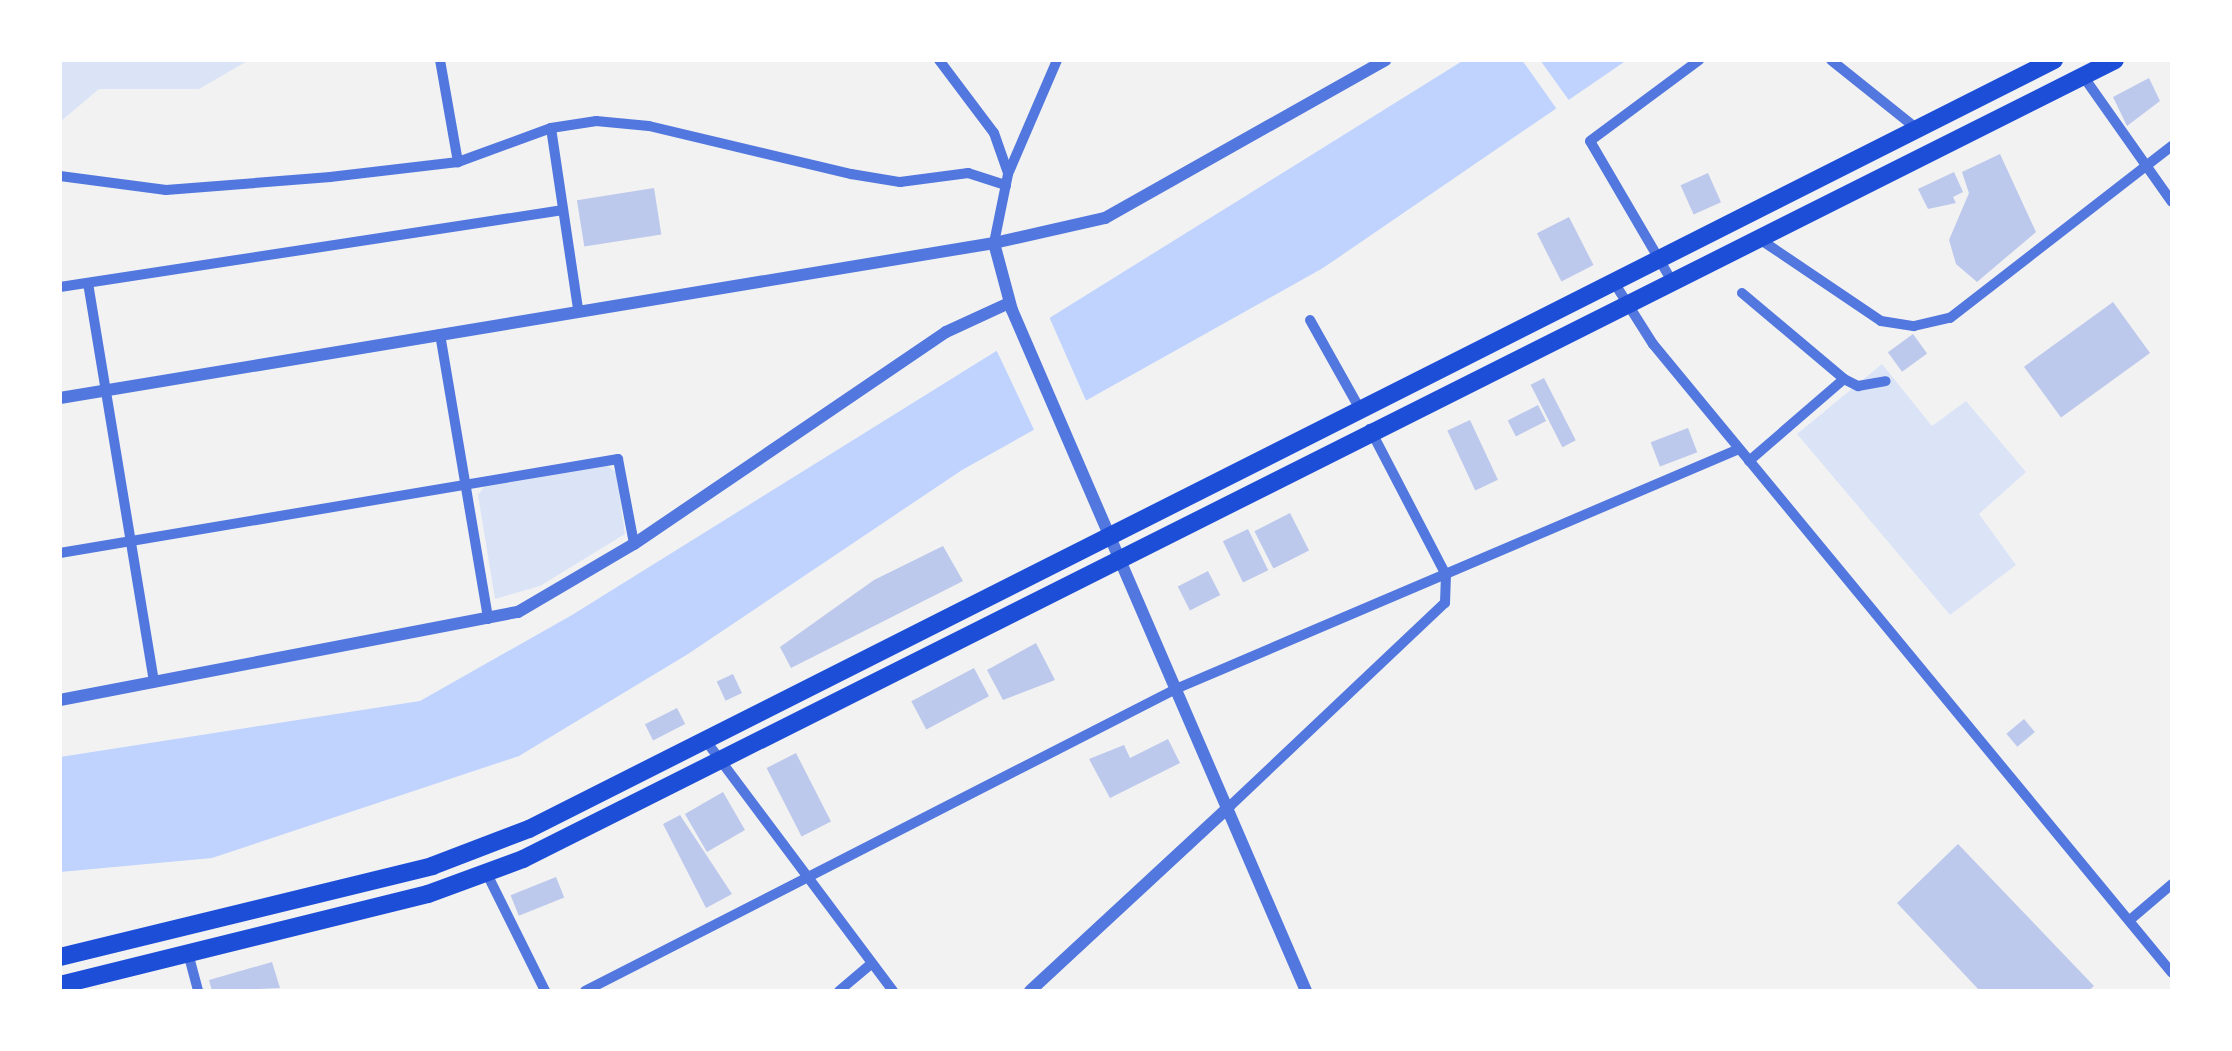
<!DOCTYPE html>
<style>
body{margin:0}
#map{position:relative;width:2232px;height:1051px;overflow:hidden;background:#f2f2f2;font-family:Inter,sans-serif}
div>[style]{position:absolute}
[style*='--x']{left:calc(var(--x)*1px);top:calc(var(--y)*1px);width:calc(var(--w)*1px);rotate:calc(var(--a)*1deg)}
.green>*{inset:0;background:#dbe4f7}
.water>*{inset:0;background:#bfd3fe}
.pier>*{inset:0;background:#f2f2f2}
.building>*{inset:0;background:#bdc9ec;transform-origin:0 0}
.minor>*{height:10px;margin:-5px;padding:0 5px;transform-origin:5px;border-radius:5px;background:#5277de}
.tertiary>*{height:12px;margin:-6px;padding:0 6px;transform-origin:6px;border-radius:6px;background:#5277de}
.trunk>*{height:18px;margin:-9px;padding:0 9px;transform-origin:9px;border-radius:9px;background:#1d4ed8}
span{translate:-50% -50%;white-space:nowrap;text-align:center;line-height:1.15;-webkit-text-stroke:9px #fff;paint-order:stroke}
.frame{position:absolute;inset:0;border:62px solid #fff;pointer-events:none}
</style>
<div id="map">
<div class="green">
<div style="clip-path:polygon(60px 60px,249px 60px,199px 89px,99px 89px,60px 122px)"></div>
<div style="clip-path:polygon(1882px 364px,1932px 426px,1966px 401px,2026px 472px,1979px 514px,2016px 565px,1950px 615px,1797px 434px)"></div>
<div style="clip-path:polygon(606px 465px,616px 472px,625px 534px,540px 586px,495px 599px,478px 495px,484px 487px)"></div>
</div>
<div class="water">
<div style="clip-path:polygon(1464px 60px,1627px 60px,1323px 268px,962px 470px,688px 654px,519px 756px,212px 858px,60px 872px,60px 757px,420px 701px,572px 615px)"></div>
</div>
<div class="pier">
<div style="clip-path:polygon(1522px 60px,1540px 60px,1573px 106px,1561px 115px)"></div>
<div style="clip-path:polygon(1047px 312px,1088px 405px,1036px 434px,994px 345px)"></div>
</div>
<div class="building">
<div style="clip-path:polygon(2149px 78px,2160px 101px,2127px 126px,2113px 97px)"></div>
<div style="clip-path:polygon(2000px 154px,2036px 232px,1977px 282px,1956px 264px,1949px 240px,1969px 193px,1962px 172px)"></div>
<div style="clip-path:polygon(1954px 172px,1963px 192px,1953px 197px,1956px 203px,1928px 209px,1918px 189px)"></div>
<div style="left:1708px;top:173px;width:32px;height:30px;rotate:66deg"></div>
<div style="left:654px;top:188px;width:47px;height:78px;rotate:81deg"></div>
<div style="left:1569px;top:217px;width:54px;height:36px;rotate:63deg"></div>
<div style="left:2113px;top:302px;width:63px;height:110px;rotate:54deg"></div>
<div style="left:1913px;top:334px;width:24px;height:31px;rotate:54deg"></div>
<div style="left:1544px;top:378px;width:70px;height:15px;rotate:63deg"></div>
<div style="left:1538px;top:405px;width:18px;height:34px;rotate:63deg"></div>
<div style="left:1470px;top:420px;width:66px;height:25px;rotate:65deg"></div>
<div style="left:1688px;top:428px;width:26px;height:40px;rotate:69deg"></div>
<div style="left:1290px;top:513px;width:42px;height:40px;rotate:63deg"></div>
<div style="left:1248px;top:529px;width:46px;height:28px;rotate:64deg"></div>
<div style="clip-path:polygon(943px 546px,963px 581px,791px 668px,780px 647px,874px 580px)"></div>
<div style="left:1208px;top:571px;width:27px;height:34px;rotate:63deg"></div>
<div style="clip-path:polygon(1036px 643px,1055px 680px,1003px 700px,987px 670px)"></div>
<div style="left:974px;top:668px;width:32px;height:71px;rotate:62deg"></div>
<div style="left:733px;top:674px;width:21px;height:18px;rotate:65deg"></div>
<div style="left:677px;top:708px;width:18px;height:36px;rotate:63deg"></div>
<div style="left:2024px;top:719px;width:17px;height:23px;rotate:50deg"></div>
<div style="clip-path:polygon(1168px 739px,1180px 763px,1110px 798px,1089px 759px,1124px 745px,1130px 758px)"></div>
<div style="left:796px;top:753px;width:77px;height:33px;rotate:63deg"></div>
<div style="left:723px;top:792px;width:44px;height:44px;rotate:60deg"></div>
<div style="clip-path:polygon(680px 815px,732px 894px,706px 908px,663px 824px)"></div>
<div style="clip-path:polygon(1958px 844px,2094px 986px,2088px 991px,1980px 991px,1897px 903px)"></div>
<div style="left:556px;top:877px;width:22px;height:49px;rotate:68deg"></div>
<div style="clip-path:polygon(272px 962px,280px 988px,212px 991px,209px 980px)"></div>
</div>
<div class="minor">
<div style="--x:440;--y:60;--w:104;--a:80"></div>
<div style="--x:939;--y:60;--w:91;--a:53"></div>
<div style="--x:994;--y:133;--w:42;--a:70.7"></div>
<div style="--x:1831;--y:60;--w:110;--a:38.7"></div>
<div style="--x:2083;--y:76;--w:154;--a:54.8"></div>
<div style="--x:551;--y:128;--w:183;--a:81.5"></div>
<div style="--x:60;--y:176;--w:107;--a:7.5"></div>
<div style="--x:166;--y:190;--w:165;--a:-4.5"></div>
<div style="--x:330;--y:177;--w:129;--a:-6.7"></div>
<div style="--x:458;--y:162;--w:99;--a:-20.1"></div>
<div style="--x:551;--y:128;--w:46;--a:-8.8"></div>
<div style="--x:596;--y:121;--w:53;--a:5.4"></div>
<div style="--x:649;--y:126;--w:208;--a:13.4"></div>
<div style="--x:851;--y:174;--w:50;--a:9.3"></div>
<div style="--x:900;--y:182;--w:69;--a:-7.5"></div>
<div style="--x:968;--y:173;--w:40;--a:18"></div>
<div style="--x:1761;--y:240;--w:145;--a:34"></div>
<div style="--x:1881;--y:321;--w:33;--a:9"></div>
<div style="--x:1914;--y:326;--w:37;--a:-13"></div>
<div style="--x:1950;--y:318;--w:281;--a:-37.8"></div>
<div style="--x:994;--y:243;--w:70;--a:-78.5"></div>
<div style="--x:1008;--y:174;--w:124;--a:-66.7"></div>
<div style="--x:88;--y:283;--w:405;--a:80.6"></div>
<div style="--x:1673;--y:283;--w:164;--a:-120.3"></div>
<div style="--x:1590;--y:141;--w:136;--a:-36.6"></div>
<div style="--x:1615;--y:284;--w:71;--a:57.7"></div>
<div style="--x:1653;--y:344;--w:815;--a:50.47"></div>
<div style="--x:60;--y:287;--w:509;--a:-8.7"></div>
<div style="--x:1742;--y:293;--w:133;--a:40.1"></div>
<div style="--x:1844;--y:379;--w:16;--a:27"></div>
<div style="--x:1858;--y:386;--w:28;--a:-10"></div>
<div style="--x:1310;--y:320;--w:102;--a:60.7"></div>
<div style="--x:440;--y:334;--w:289;--a:80.4"></div>
<div style="--x:1749;--y:461;--w:125;--a:-40.8"></div>
<div style="--x:60;--y:553;--w:566;--a:-9.56"></div>
<div style="--x:618;--y:459;--w:86;--a:79.3"></div>
<div style="--x:706;--y:741;--w:312;--a:53.2"></div>
<div style="--x:1229;--y:807;--w:297;--a:-43.4"></div>
<div style="--x:1445;--y:603;--w:28;--a:-88"></div>
<div style="--x:1446;--y:575;--w:165;--a:-117.5"></div>
<div style="--x:487;--y:874;--w:131;--a:63.6"></div>
<div style="--x:2131;--y:919;--w:54;--a:-40.5"></div>
<div style="--x:188;--y:953;--w:39;--a:75"></div>
<div style="--x:585;--y:991;--w:666;--a:-27.07"></div>
<div style="--x:1178;--y:688;--w:610;--a:-23.08"></div>
<div style="--x:839;--y:991;--w:42;--a:-40.2"></div>
</div>
<div class="tertiary">
<div style="--x:994;--y:243;--w:69;--a:75"></div>
<div style="--x:1012;--y:310;--w:742;--a:66.65"></div>
<div style="--x:60;--y:398;--w:947;--a:-9.42"></div>
<div style="--x:994;--y:243;--w:114;--a:-12.7"></div>
<div style="--x:1105;--y:218;--w:322;--a:-29.4"></div>
<div style="--x:60;--y:700;--w:466;--a:-10.9"></div>
<div style="--x:518;--y:612;--w:134;--a:-30.4"></div>
<div style="--x:634;--y:544;--w:377;--a:-34.2"></div>
<div style="--x:946;--y:332;--w:69;--a:-24.7"></div>
<div style="--x:1030;--y:991;--w:271;--a:-42.8"></div>
</div>
<div class="trunk">
<div style="--x:60;--y:957;--w:383;--a:-13.7"></div>
<div style="--x:432;--y:866;--w:104;--a:-20.9"></div>
<div style="--x:529;--y:829;--w:1708;--a:-26.76"></div>
<div style="--x:60;--y:985;--w:379;--a:-13.9"></div>
<div style="--x:428;--y:894;--w:101;--a:-20.2"></div>
<div style="--x:523;--y:859;--w:1781;--a:-26.65"></div>
</div>
<div class="frame"></div>
</div>
